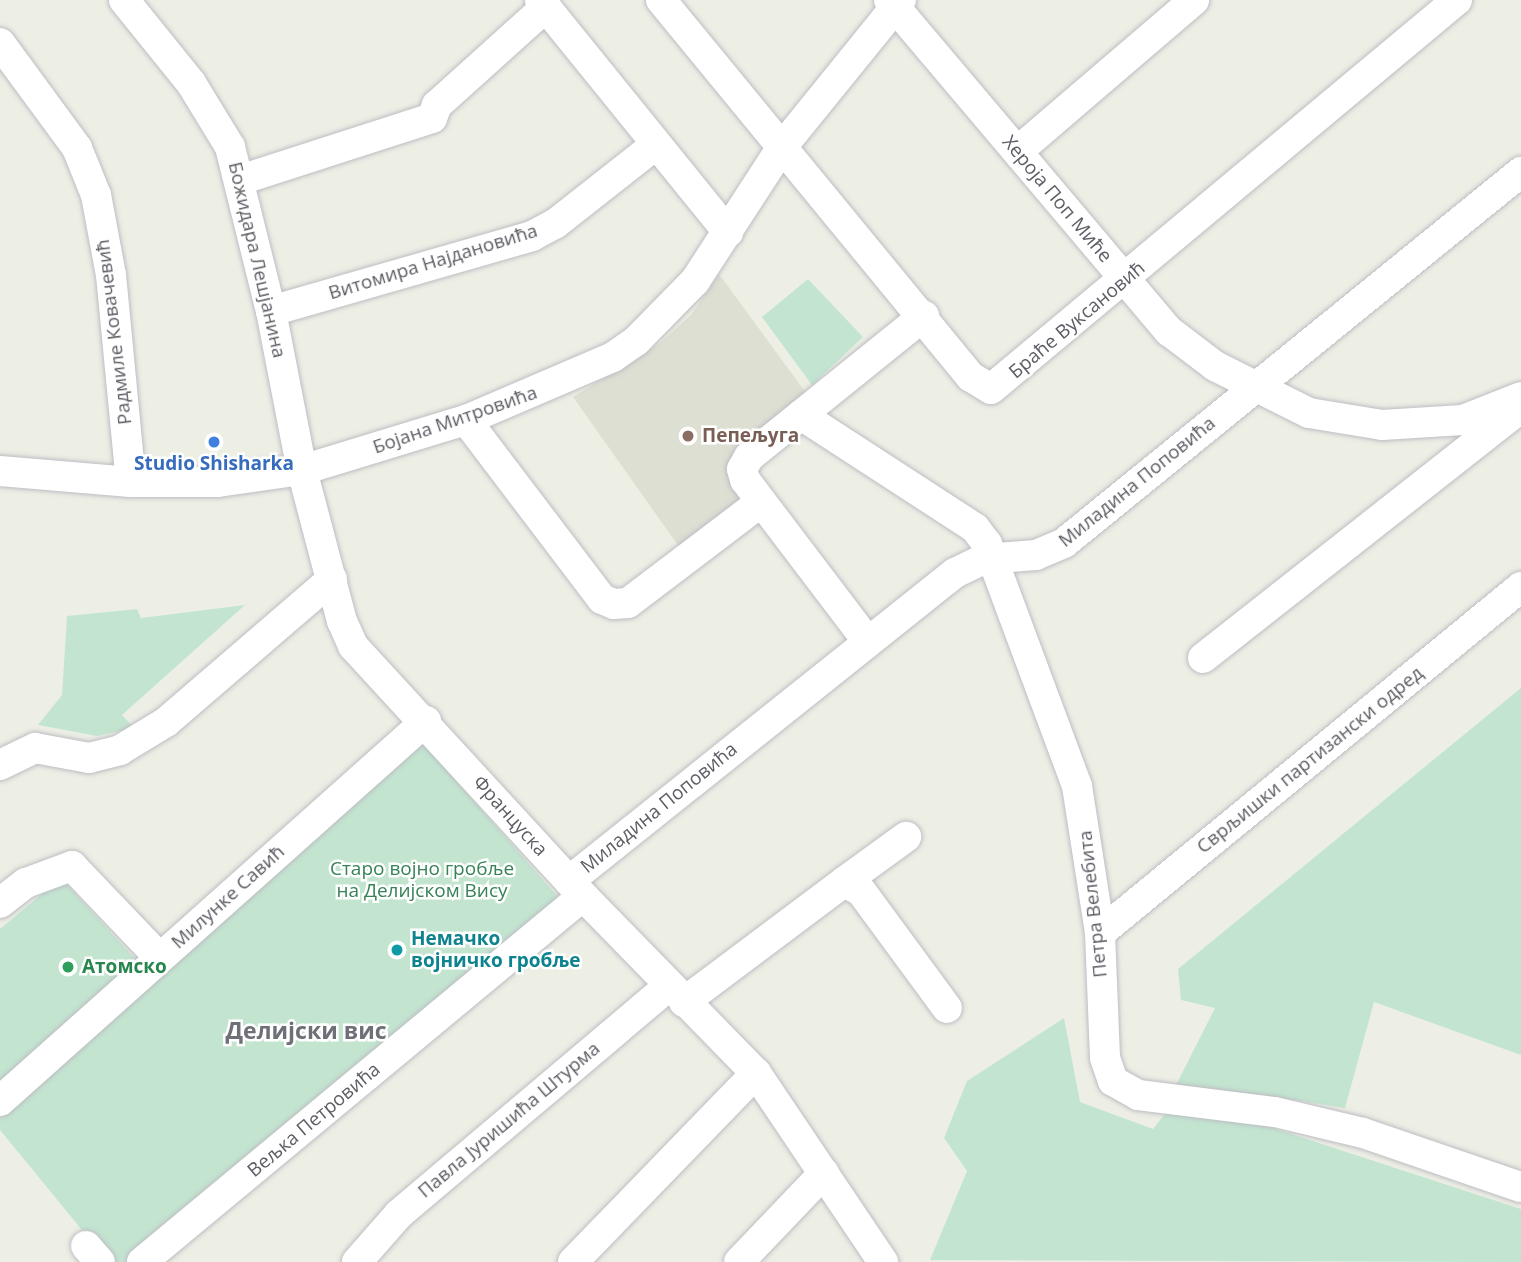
<!DOCTYPE html>
<meta charset="utf-8">
<style>
body{margin:0}
#map{position:relative;width:1521px;height:1262px;overflow:hidden;background:#edefe5;font-family:"Open Sans",sans-serif}
div>[style]{position:absolute}
[style*='--x']{left:calc(var(--x)*1px);top:calc(var(--y)*1px);width:calc(var(--w)*1px);rotate:calc(var(--a)*1deg)}
.education>*{inset:0;background:#dddfd3}
.green>*{inset:0;background:#c3e5d0}
.roads{filter:drop-shadow(0 0 2px #bdbdc3) drop-shadow(0 0 2px #bdbdc3)}
.minor>*{height:30px;margin:-15px;padding:0 15px;transform-origin:15px;border-radius:15px;background:#fff}
.dots>*{width:19px;height:19px;translate:-50% -50%;box-sizing:border-box;border:4px solid #fff;border-radius:50%}
span{translate:-50% -50%;white-space:nowrap;text-align:center;line-height:1.15;-webkit-text-stroke:5px #fff;paint-order:stroke}
.street-label{font-size:19px;color:#5d5e65}
.education-label{font-size:19px;color:#785e54;font-weight:700}
.left{translate:0 -50%;text-align:left}
.shop-label{font-size:19px;color:#366cbe;font-weight:700}
.park-label{font-size:19px;color:#378256}
.culture-label{font-size:19px;color:#0d838f;font-weight:700}
.leisure-label{font-size:19px;color:#27864d;font-weight:700}
.quarter-label{font-size:23px;color:#6e6f77;font-weight:700}
</style>
<div id="map">
<div class="education">
<div style="clip-path:polygon(719px 274px,814px 404px,749px 457px,761px 502px,687px 558px,573px 397px,659px 344px,691px 315px)"></div>
</div>
<div class="green">
<div style="clip-path:polygon(808px 279px,863px 337px,812px 385px,762px 317px)"></div>
<div style="clip-path:polygon(245px 605px,122px 715px,134px 728px,97px 736px,38px 725px,62px 695px,67px 616px,137px 609px,141px 618px)"></div>
<div style="clip-path:polygon(1521px 688px,1521px 1055px,1374px 1002px,1345px 1108px,1262px 1095px,1169px 1099px,1215px 1008px,1181px 1000px,1178px 969px)"></div>
<div style="clip-path:polygon(423px 743px,558px 897px,129px 1262px,117px 1262px,100px 1252px,0 1130px,0 1118px)"></div>
<div style="clip-path:polygon(61px 878px,137px 961px,0 1082px,0 929px)"></div>
<div style="clip-path:polygon(1064px 1018px,1080px 1102px,1153px 1129px,1171px 1106px,1255px 1122px,1521px 1209px,1521px 1262px,930px 1260px,967px 1171px,944px 1138px,967px 1081px)"></div>
</div>
<div class="roads">
<div class="minor">
<div style="--x:124;--y:0;--w:107;--a:51.1"></div>
<div style="--x:191;--y:83;--w:75;--a:58.6"></div>
<div style="--x:230;--y:147;--w:169;--a:76"></div>
<div style="--x:271;--y:311;--w:162;--a:79"></div>
<div style="--x:302;--y:470;--w:156;--a:75.2"></div>
<div style="--x:342;--y:621;--w:27;--a:66"></div>
<div style="--x:353;--y:646;--w:340;--a:47.4"></div>
<div style="--x:583;--y:896;--w:248;--a:45.7"></div>
<div style="--x:756;--y:1073;--w:228;--a:56.1"></div>
<div style="--x:540;--y:0;--w:299;--a:51"></div>
<div style="--x:661;--y:0;--w:488;--a:50.6"></div>
<div style="--x:971;--y:377;--w:23;--a:31"></div>
<div style="--x:991;--y:389;--w:607;--a:-39.85"></div>
<div style="--x:889;--y:0;--w:434;--a:49.8"></div>
<div style="--x:1169;--y:331;--w:58;--a:37.3"></div>
<div style="--x:1215;--y:366;--w:105;--a:26.6"></div>
<div style="--x:1309;--y:413;--w:74;--a:9.3"></div>
<div style="--x:1382;--y:425;--w:81;--a:-3.5"></div>
<div style="--x:1463;--y:420;--w:62;--a:-21.6"></div>
<div style="--x:0;--y:43;--w:130;--a:53.7"></div>
<div style="--x:77;--y:148;--w:51;--a:68"></div>
<div style="--x:96;--y:195;--w:81;--a:79.4"></div>
<div style="--x:111;--y:275;--w:208;--a:84.5"></div>
<div style="--x:1018;--y:151;--w:232;--a:-40.6"></div>
<div style="--x:240;--y:180;--w:202;--a:-17.9"></div>
<div style="--x:432;--y:118;--w:14;--a:-69"></div>
<div style="--x:437;--y:105;--w:147;--a:-42"></div>
<div style="--x:271;--y:311;--w:272;--a:-16"></div>
<div style="--x:532;--y:236;--w:26;--a:-28"></div>
<div style="--x:555;--y:224;--w:126;--a:-38.2"></div>
<div style="--x:801;--y:415;--w:207;--a:33"></div>
<div style="--x:975;--y:528;--w:20;--a:53"></div>
<div style="--x:987;--y:544;--w:258;--a:69.6"></div>
<div style="--x:1077;--y:786;--w:149;--a:81.1"></div>
<div style="--x:1100;--y:933;--w:125;--a:87.7"></div>
<div style="--x:1105;--y:1058;--w:24;--a:71"></div>
<div style="--x:1113;--y:1081;--w:29;--a:29"></div>
<div style="--x:1138;--y:1095;--w:138;--a:7.1"></div>
<div style="--x:1275;--y:1112;--w:90;--a:13.4"></div>
<div style="--x:1363;--y:1133;--w:167;--a:18.9"></div>
<div style="--x:466;--y:420;--w:225;--a:52.8"></div>
<div style="--x:602;--y:599;--w:13;--a:23"></div>
<div style="--x:614;--y:604;--w:14;--a:-4"></div>
<div style="--x:628;--y:603;--w:167;--a:-37.2"></div>
<div style="--x:0;--y:471;--w:131;--a:4.8"></div>
<div style="--x:131;--y:482;--w:87;--a:0"></div>
<div style="--x:218;--y:482;--w:85;--a:-8.1"></div>
<div style="--x:302;--y:470;--w:171;--a:-17"></div>
<div style="--x:466;--y:420;--w:160;--a:-23.2"></div>
<div style="--x:613;--y:357;--w:28;--a:-35"></div>
<div style="--x:636;--y:341;--w:84;--a:-45.5"></div>
<div style="--x:695;--y:281;--w:160;--a:-57"></div>
<div style="--x:782;--y:147;--w:189;--a:-51"></div>
<div style="--x:868;--y:642;--w:203;--a:-127.2"></div>
<div style="--x:745;--y:480;--w:11;--a:-105"></div>
<div style="--x:742;--y:469;--w:14;--a:-60"></div>
<div style="--x:749;--y:457;--w:225;--a:-38.9"></div>
<div style="--x:1203;--y:658;--w:405;--a:-38.2"></div>
<div style="--x:0;--y:765;--w:39;--a:-26"></div>
<div style="--x:35;--y:748;--w:55;--a:10.5"></div>
<div style="--x:89;--y:758;--w:32;--a:-14"></div>
<div style="--x:120;--y:750;--w:54;--a:-31.3"></div>
<div style="--x:166;--y:722;--w:219;--a:-40.7"></div>
<div style="--x:569;--y:881;--w:494;--a:-38.6"></div>
<div style="--x:955;--y:573;--w:32;--a:-26"></div>
<div style="--x:984;--y:559;--w:52;--a:-4.4"></div>
<div style="--x:1036;--y:555;--w:30;--a:-23"></div>
<div style="--x:1064;--y:543;--w:589;--a:-39.07"></div>
<div style="--x:844;--y:882;--w:77;--a:-36"></div>
<div style="--x:0;--y:903;--w:33;--a:-38"></div>
<div style="--x:26;--y:883;--w:49;--a:-20.3"></div>
<div style="--x:72;--y:866;--w:127;--a:46.3"></div>
<div style="--x:1100;--y:933;--w:545;--a:-39.42"></div>
<div style="--x:684;--y:1002;--w:200;--a:-36.9"></div>
<div style="--x:844;--y:882;--w:19;--a:28"></div>
<div style="--x:861;--y:891;--w:145;--a:53.7"></div>
<div style="--x:0;--y:1101;--w:571;--a:-41.73"></div>
<div style="--x:86;--y:1246;--w:21;--a:49"></div>
<div style="--x:142;--y:1262;--w:573;--a:-39.69"></div>
<div style="--x:357;--y:1262;--w:64;--a:-48.8"></div>
<div style="--x:399;--y:1214;--w:353;--a:-40.2"></div>
<div style="--x:573;--y:1262;--w:263;--a:-45.9"></div>
<div style="--x:739;--y:1262;--w:123;--a:-46.3"></div>
</div>
</div>
<div class="dots">
<div style="left:688px;top:436px;background:#8d6e63"></div>
<div style="left:214px;top:442px;background:#3f7fe0"></div>
<div style="left:397px;top:950px;background:#0f9aa8"></div>
<div style="left:68px;top:967px;background:#2e9e5b"></div>
</div>
<div class="street-label">
<span style="left:1057px;top:199px;rotate:50deg">Хероја Поп Миће</span>
<span style="left:257px;top:260px;rotate:77deg">Божидара Лешјанина</span>
<span style="left:433px;top:262px;rotate:-17deg">Витомира Најдановића</span>
<span style="left:1077px;top:320px;rotate:-40deg">Браће Вуксановић</span>
<span style="left:114px;top:332px;rotate:-97deg">Радмиле Ковачевић</span>
<span style="left:455px;top:420px;rotate:-19deg">Бојана Митровића</span>
<span style="left:1137px;top:482px;rotate:-39deg">Миладина Поповића</span>
<span style="left:1310px;top:760px;rotate:-39deg">Сврљишки партизански одред</span>
<span style="left:659px;top:808px;rotate:-39deg">Миладина Поповића</span>
<span style="left:510px;top:816px;rotate:48deg">Француска</span>
<span style="left:228px;top:897px;rotate:-42deg">Милунке Савић</span>
<span style="left:1093px;top:904px;rotate:-96deg">Петра Велебита</span>
<span style="left:314px;top:1120px;rotate:-40deg">Вељка Петровића</span>
<span style="left:509px;top:1120px;rotate:-40deg">Павла Јуришића Штурма</span>
</div>
<div class="education-label">
<span class="left" style="left:702px;top:436px">Пепељуга</span>
</div>
<div class="shop-label">
<span style="left:214px;top:464px">Studio Shisharka</span>
</div>
<div class="park-label">
<span style="left:422px;top:880px">Старо војно гробље<br>на Делијском Вису</span>
</div>
<div class="culture-label">
<span class="left" style="left:411px;top:950px">Немачко<br>војничко гробље</span>
</div>
<div class="leisure-label">
<span class="left" style="left:82px;top:967px">Атомско</span>
</div>
<div class="quarter-label">
<span style="left:306px;top:1030px">Делијски вис</span>
</div>
</div>
